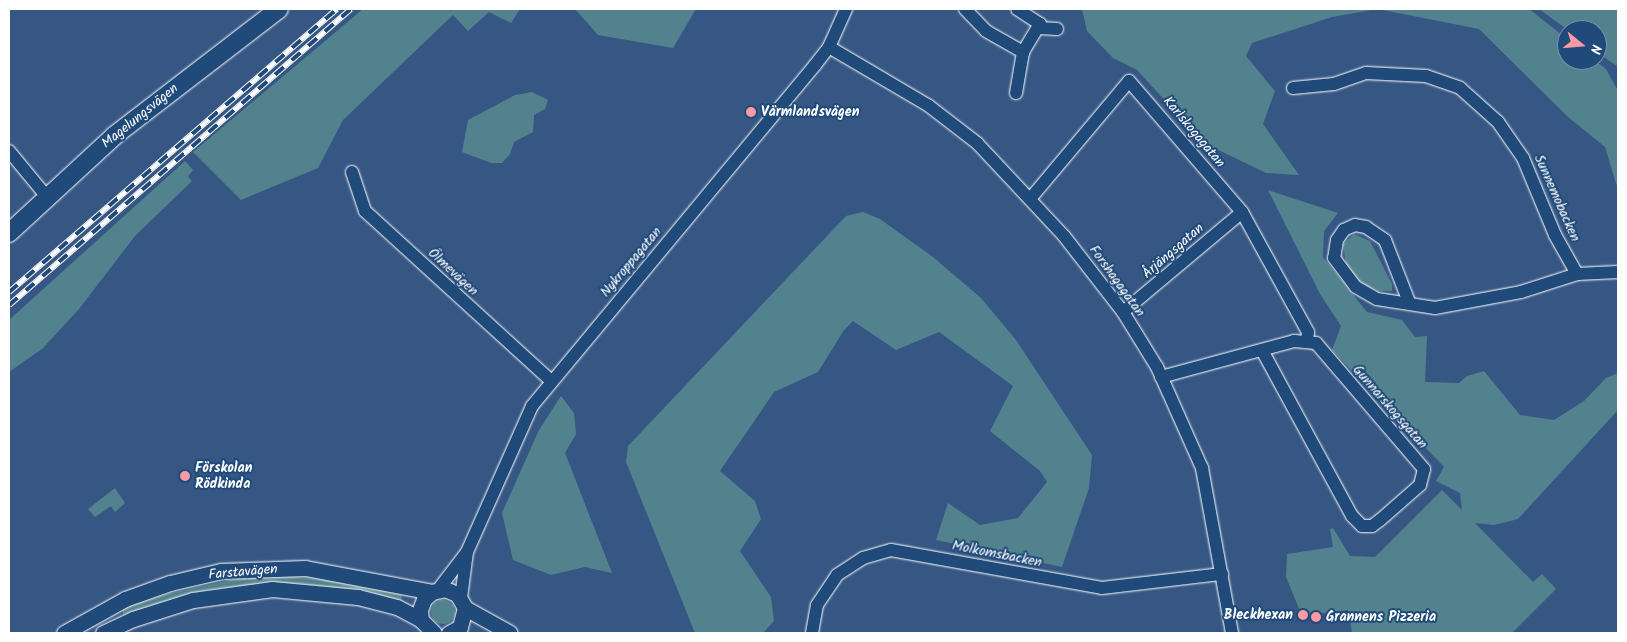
<!DOCTYPE html>
<meta charset="utf-8">
<style>
body{margin:0}
#map{position:relative;width:1627px;height:642px;overflow:hidden;background:#365784;font-family:Kalam,sans-serif}
div>[style]{position:absolute}
[style*='--x']{left:calc(var(--x)*1px);top:calc(var(--y)*1px);width:calc(var(--w)*1px);rotate:calc(var(--a)*1deg)}
.green>*{inset:0;background:#52828d}
.round{border-radius:50%}
.roads{filter:drop-shadow(0 0 1px #fff) drop-shadow(0 0 1px #fff)}
.minor>*{height:12px;margin:-6px;padding:0 6px;transform-origin:6px;border-radius:6px;background:#1f4a7a}
.tertiary>*{height:15px;margin:-7.5px;padding:0 7.5px;transform-origin:7.5px;border-radius:7.5px;background:#1f4a7a}
.secondary>*{height:18px;margin:-9px;padding:0 9px;transform-origin:9px;border-radius:9px;background:#1f4a7a}
.rail>*{height:5.5px;margin-top:-2.75px;transform-origin:0;background:repeating-linear-gradient(90deg,#1f4a7a 0 11px,#fff 0 22px);box-sizing:border-box;border-block:1px solid #fff}
.dots>*{width:14px;height:14px;translate:-50% -50%;box-sizing:border-box;border:2px solid #1f4a7a;border-radius:50%}
span{translate:-50% -50%;white-space:nowrap;text-align:center;line-height:1.15;-webkit-text-stroke:4px #1f4a7a;paint-order:stroke}
.poi-label{font-size:14px;color:#fff;font-weight:700}
.left{translate:0 -50%;text-align:left}
.right{translate:-100% -50%;text-align:right}
.street-label{font-size:14px;color:#fff}
.frame{position:absolute;inset:0;border:10px solid #fff;pointer-events:none}
.north{position:absolute;left:1557px;top:20px;width:50px;height:50px;box-sizing:border-box;background:#1f4a7a;border:1px solid #7992af;border-radius:50%;rotate:107deg;font-size:14px;font-weight:700;line-height:20px;text-align:center;color:#fff}
.north::after{content:'';display:block;margin:auto;width:18px;height:22px;background:#ff9aa2;clip-path:polygon(50% 0,100% 100%,50% 72%,0 100%)}
</style>
<div id="map">
<div class="green">
<div style="clip-path:polygon(363px 9px,520px 9px,511px 23px,489px 12px,468px 31px,453px 15px,343px 120px,318px 168px,241px 200px,193px 152px)"></div>
<div style="clip-path:polygon(575px 9px,696px 9px,673px 48px,598px 35px)"></div>
<div style="clip-path:polygon(1082px 9px,1529px 9px,1567px 39px,1567px 60px,1594px 60px,1606px 69px,1618px 91px,1618px 190px,1605px 147px,1568px 117px,1479px 29px,1378px 9px,1332px 17px,1252px 43px,1246px 56px,1275px 91px,1263px 124px,1299px 175px,1266px 173px,1204px 143px,1137px 70px,1113px 58px,1087px 31px)"></div>
<div style="clip-path:polygon(1539px 9px,1618px 9px,1618px 67px,1597px 52px,1597px 30px,1568px 30px)"></div>
<div style="clip-path:polygon(532px 92px,548px 100px,545px 109px,534px 115px,533px 132px,514px 142px,510px 154px,502px 163px,491px 163px,462px 152px,468px 120px,515px 95px)"></div>
<div style="clip-path:polygon(185px 161px,193px 170px,188px 177px,192px 181px,135px 236px,79px 309px,42px 349px,9px 372px,9px 320px)"></div>
<div style="clip-path:polygon(1268px 190px,1338px 213px,1324px 231px,1323px 257px,1367px 312px,1402px 320px,1415px 337px,1427px 336px,1425px 382px,1459px 383px,1467px 376px,1484px 371px,1520px 415px,1554px 420px,1584px 401px,1606px 378px,1618px 373px,1618px 410px,1518px 519px,1494px 525px,1475px 523px,1533px 582px,1542px 574px,1556px 589px,1512px 633px,1352px 633px,1348px 610px,1302px 616px,1286px 577px,1287px 554px,1333px 547px,1330px 529px,1333px 528px,1350px 556px,1375px 557px,1442px 490px,1462px 510px,1460px 493px,1436px 481px,1444px 467px,1332px 350px,1341px 326px,1320px 294px)"></div>
<div style="clip-path:polygon(863px 212px,880px 219px,933px 257px,981px 298px,1016px 340px,1092px 455px,1089px 488px,1062px 567px,936px 540px,948px 503px,980px 525px,1018px 518px,1047px 482px,1040px 471px,990px 431px,1013px 386px,939px 332px,896px 350px,853px 321px,844px 330px,818px 372px,774px 392px,720px 471px,755px 501px,761px 519px,740px 551px,771px 597px,774px 621px,763px 633px,695px 633px,626px 462px,628px 446px,846px 216px)"></div>
<div style="clip-path:polygon(1354px 234px,1370px 241px,1392px 284px,1392px 291px,1378px 291px,1361px 284px,1346px 265px,1343px 244px)"></div>
<div style="clip-path:polygon(561px 396px,574px 413px,576px 434px,565px 453px,612px 573px,585px 567px,551px 575px,513px 560px,502px 513px,539px 430px)"></div>
<div style="clip-path:polygon(115px 488px,125px 503px,115px 512px,111px 506px,95px 517px,88px 509px)"></div>
<div style="clip-path:polygon(248px 576px,329px 578px,402px 595px,401px 602px,322px 586px,281px 583px,241px 586px,203px 591px,123px 615px,123px 608px,163px 595px)"></div>
<div class="round" style="left:431px;top:600px;width:24px;height:24px"></div>
</div>
<div class="roads">
<div class="minor">
<div style="--x:965;--y:9;--w:30;--a:46"></div>
<div style="--x:986;--y:31;--w:43;--a:29.6"></div>
<div style="--x:1023;--y:52;--w:33;--a:-59"></div>
<div style="--x:1040;--y:24;--w:27;--a:-147"></div>
<div style="--x:1039;--y:28;--w:18;--a:3"></div>
<div style="--x:829;--y:47;--w:116;--a:30.5"></div>
<div style="--x:929;--y:106;--w:61;--a:37.6"></div>
<div style="--x:977;--y:143;--w:127;--a:46.9"></div>
<div style="--x:1064;--y:236;--w:96;--a:52.2"></div>
<div style="--x:1123;--y:312;--w:65;--a:58.3"></div>
<div style="--x:1157;--y:367;--w:111;--a:66"></div>
<div style="--x:1202;--y:468;--w:168;--a:79.7"></div>
<div style="--x:1293;--y:88;--w:41;--a:-5.6"></div>
<div style="--x:1334;--y:84;--w:34;--a:-19"></div>
<div style="--x:1366;--y:73;--w:60;--a:2.9"></div>
<div style="--x:1426;--y:76;--w:36;--a:19"></div>
<div style="--x:1460;--y:88;--w:51;--a:41.8"></div>
<div style="--x:1498;--y:122;--w:44;--a:55.2"></div>
<div style="--x:1523;--y:158;--w:83;--a:67.4"></div>
<div style="--x:1555;--y:235;--w:45;--a:60.6"></div>
<div style="--x:1016;--y:93;--w:42;--a:-80.3"></div>
<div style="--x:9;--y:151;--w:60;--a:50.4"></div>
<div style="--x:352;--y:172;--w:41;--a:71.6"></div>
<div style="--x:365;--y:211;--w:252;--a:42.4"></div>
<div style="--x:1030;--y:199;--w:154;--a:-50"></div>
<div style="--x:1129;--y:81;--w:173;--a:49.2"></div>
<div style="--x:1242;--y:212;--w:137;--a:61.2"></div>
<div style="--x:1308;--y:332;--w:8;--a:97"></div>
<div style="--x:1409;--y:302;--w:66;--a:-111.2"></div>
<div style="--x:1385;--y:240;--w:23;--a:-146"></div>
<div style="--x:1366;--y:227;--w:11;--a:-170"></div>
<div style="--x:1355;--y:225;--w:12;--a:156"></div>
<div style="--x:1344;--y:230;--w:12;--a:125"></div>
<div style="--x:1337;--y:240;--w:18;--a:99"></div>
<div style="--x:1334;--y:258;--w:36;--a:53"></div>
<div style="--x:1356;--y:287;--w:24;--a:30"></div>
<div style="--x:1377;--y:299;--w:59;--a:8.8"></div>
<div style="--x:1435;--y:308;--w:87;--a:-10.5"></div>
<div style="--x:1521;--y:292;--w:59;--a:-17.8"></div>
<div style="--x:1577;--y:274;--w:41;--a:-2.8"></div>
<div style="--x:1123;--y:312;--w:155;--a:-40"></div>
<div style="--x:1161;--y:377;--w:138;--a:-15.1"></div>
<div style="--x:1294;--y:341;--w:22;--a:5"></div>
<div style="--x:1316;--y:343;--w:166;--a:49.4"></div>
<div style="--x:1424;--y:469;--w:16;--a:104"></div>
<div style="--x:1420;--y:485;--w:53;--a:138.8"></div>
<div style="--x:1380;--y:520;--w:10;--a:143"></div>
<div style="--x:1372;--y:526;--w:10;--a:180"></div>
<div style="--x:1362;--y:526;--w:14;--a:-135"></div>
<div style="--x:1352;--y:516;--w:189;--a:-118.5"></div>
<div style="--x:438;--y:590;--w:48;--a:-52.7"></div>
<div style="--x:467;--y:552;--w:160;--a:-66"></div>
<div style="--x:532;--y:406;--w:443;--a:-50.3"></div>
<div style="--x:815;--y:65;--w:23;--a:-52"></div>
<div style="--x:829;--y:47;--w:42;--a:-65.9"></div>
<div style="--x:461;--y:598;--w:46;--a:-82.6"></div>
<div style="--x:812;--y:633;--w:28;--a:-80"></div>
<div style="--x:817;--y:605;--w:36;--a:-56"></div>
<div style="--x:837;--y:575;--w:31;--a:-33"></div>
<div style="--x:863;--y:558;--w:29;--a:-16"></div>
<div style="--x:891;--y:550;--w:214;--a:10.2"></div>
<div style="--x:1102;--y:588;--w:121;--a:-6.7"></div>
</div>
<div class="tertiary">
<div style="--x:465;--y:608;--w:51;--a:29.1"></div>
<div style="--x:64;--y:633;--w:70;--a:-29.1"></div>
<div style="--x:125;--y:599;--w:48;--a:-19.6"></div>
<div style="--x:170;--y:583;--w:52;--a:-13.2"></div>
<div style="--x:221;--y:571;--w:84;--a:-2"></div>
<div style="--x:305;--y:568;--w:129;--a:10.7"></div>
<div style="--x:103;--y:633;--w:33;--a:-25"></div>
<div style="--x:133;--y:619;--w:63;--a:-17.6"></div>
<div style="--x:193;--y:600;--w:80;--a:-7.9"></div>
<div style="--x:272;--y:589;--w:86;--a:5.3"></div>
<div style="--x:358;--y:597;--w:40;--a:14.4"></div>
<div style="--x:397;--y:607;--w:27;--a:28"></div>
<div style="--x:434;--y:633;--w:18;--a:-135"></div>
<div style="--x:421;--y:620;--w:10;--a:-96"></div>
<div style="--x:420;--y:610;--w:12;--a:-70"></div>
<div style="--x:424;--y:599;--w:11;--a:-41"></div>
<div style="--x:432;--y:592;--w:13;--a:-13"></div>
<div style="--x:445;--y:589;--w:13;--a:23"></div>
<div style="--x:457;--y:594;--w:16;--a:60"></div>
<div style="--x:465;--y:608;--w:20;--a:105"></div>
<div style="--x:460;--y:627;--w:13;--a:151"></div>
</div>
<div class="secondary">
<div style="--x:9;--y:233;--w:143;--a:-42.7"></div>
<div style="--x:114;--y:136;--w:208;--a:-37.6"></div>
</div>
</div>
<div class="rail">
<div style="--x:9;--y:292;--w:433;--a:-40.8"></div>
<div style="--x:9;--y:305;--w:452;--a:-40.9"></div>
</div>
<div class="dots">
<div style="left:751px;top:112px;background:#ff9aa2"></div>
<div style="left:185px;top:476px;background:#ff9aa2"></div>
<div style="left:1303px;top:615px;background:#ff9aa2"></div>
<div style="left:1316px;top:617px;background:#ff9aa2"></div>
</div>
<div class="poi-label">
<span class="left" style="left:761px;top:112px">Värmlandsvägen</span>
<span class="left" style="left:195px;top:476px">Förskolan<br>Rödkinda</span>
<span class="right" style="left:1293px;top:615px">Bleckhexan</span>
<span class="left" style="left:1326px;top:617px">Grannens Pizzeria</span>
</div>
<div class="street-label">
<span style="left:140px;top:116px;rotate:-39deg">Magelungsvägen</span>
<span style="left:1194px;top:132px;rotate:50deg">Karlskogagatan</span>
<span style="left:1557px;top:198px;rotate:66deg">Sunnemobacken</span>
<span style="left:1173px;top:251px;rotate:-41deg">Årjängsgatan</span>
<span style="left:631px;top:262px;rotate:-50deg">Nykroppagatan</span>
<span style="left:453px;top:272px;rotate:43deg">Ölmevägen</span>
<span style="left:1117px;top:281px;rotate:54deg">Forshagagatan</span>
<span style="left:1390px;top:407px;rotate:49deg">Gunnarskogsgatan</span>
<span style="left:997px;top:554px;rotate:11deg">Molkomsbacken</span>
<span style="left:243px;top:572px;rotate:-5deg">Farstavägen</span>
</div>
<div class="frame"></div>
<div class="north">N</div>
</div>
